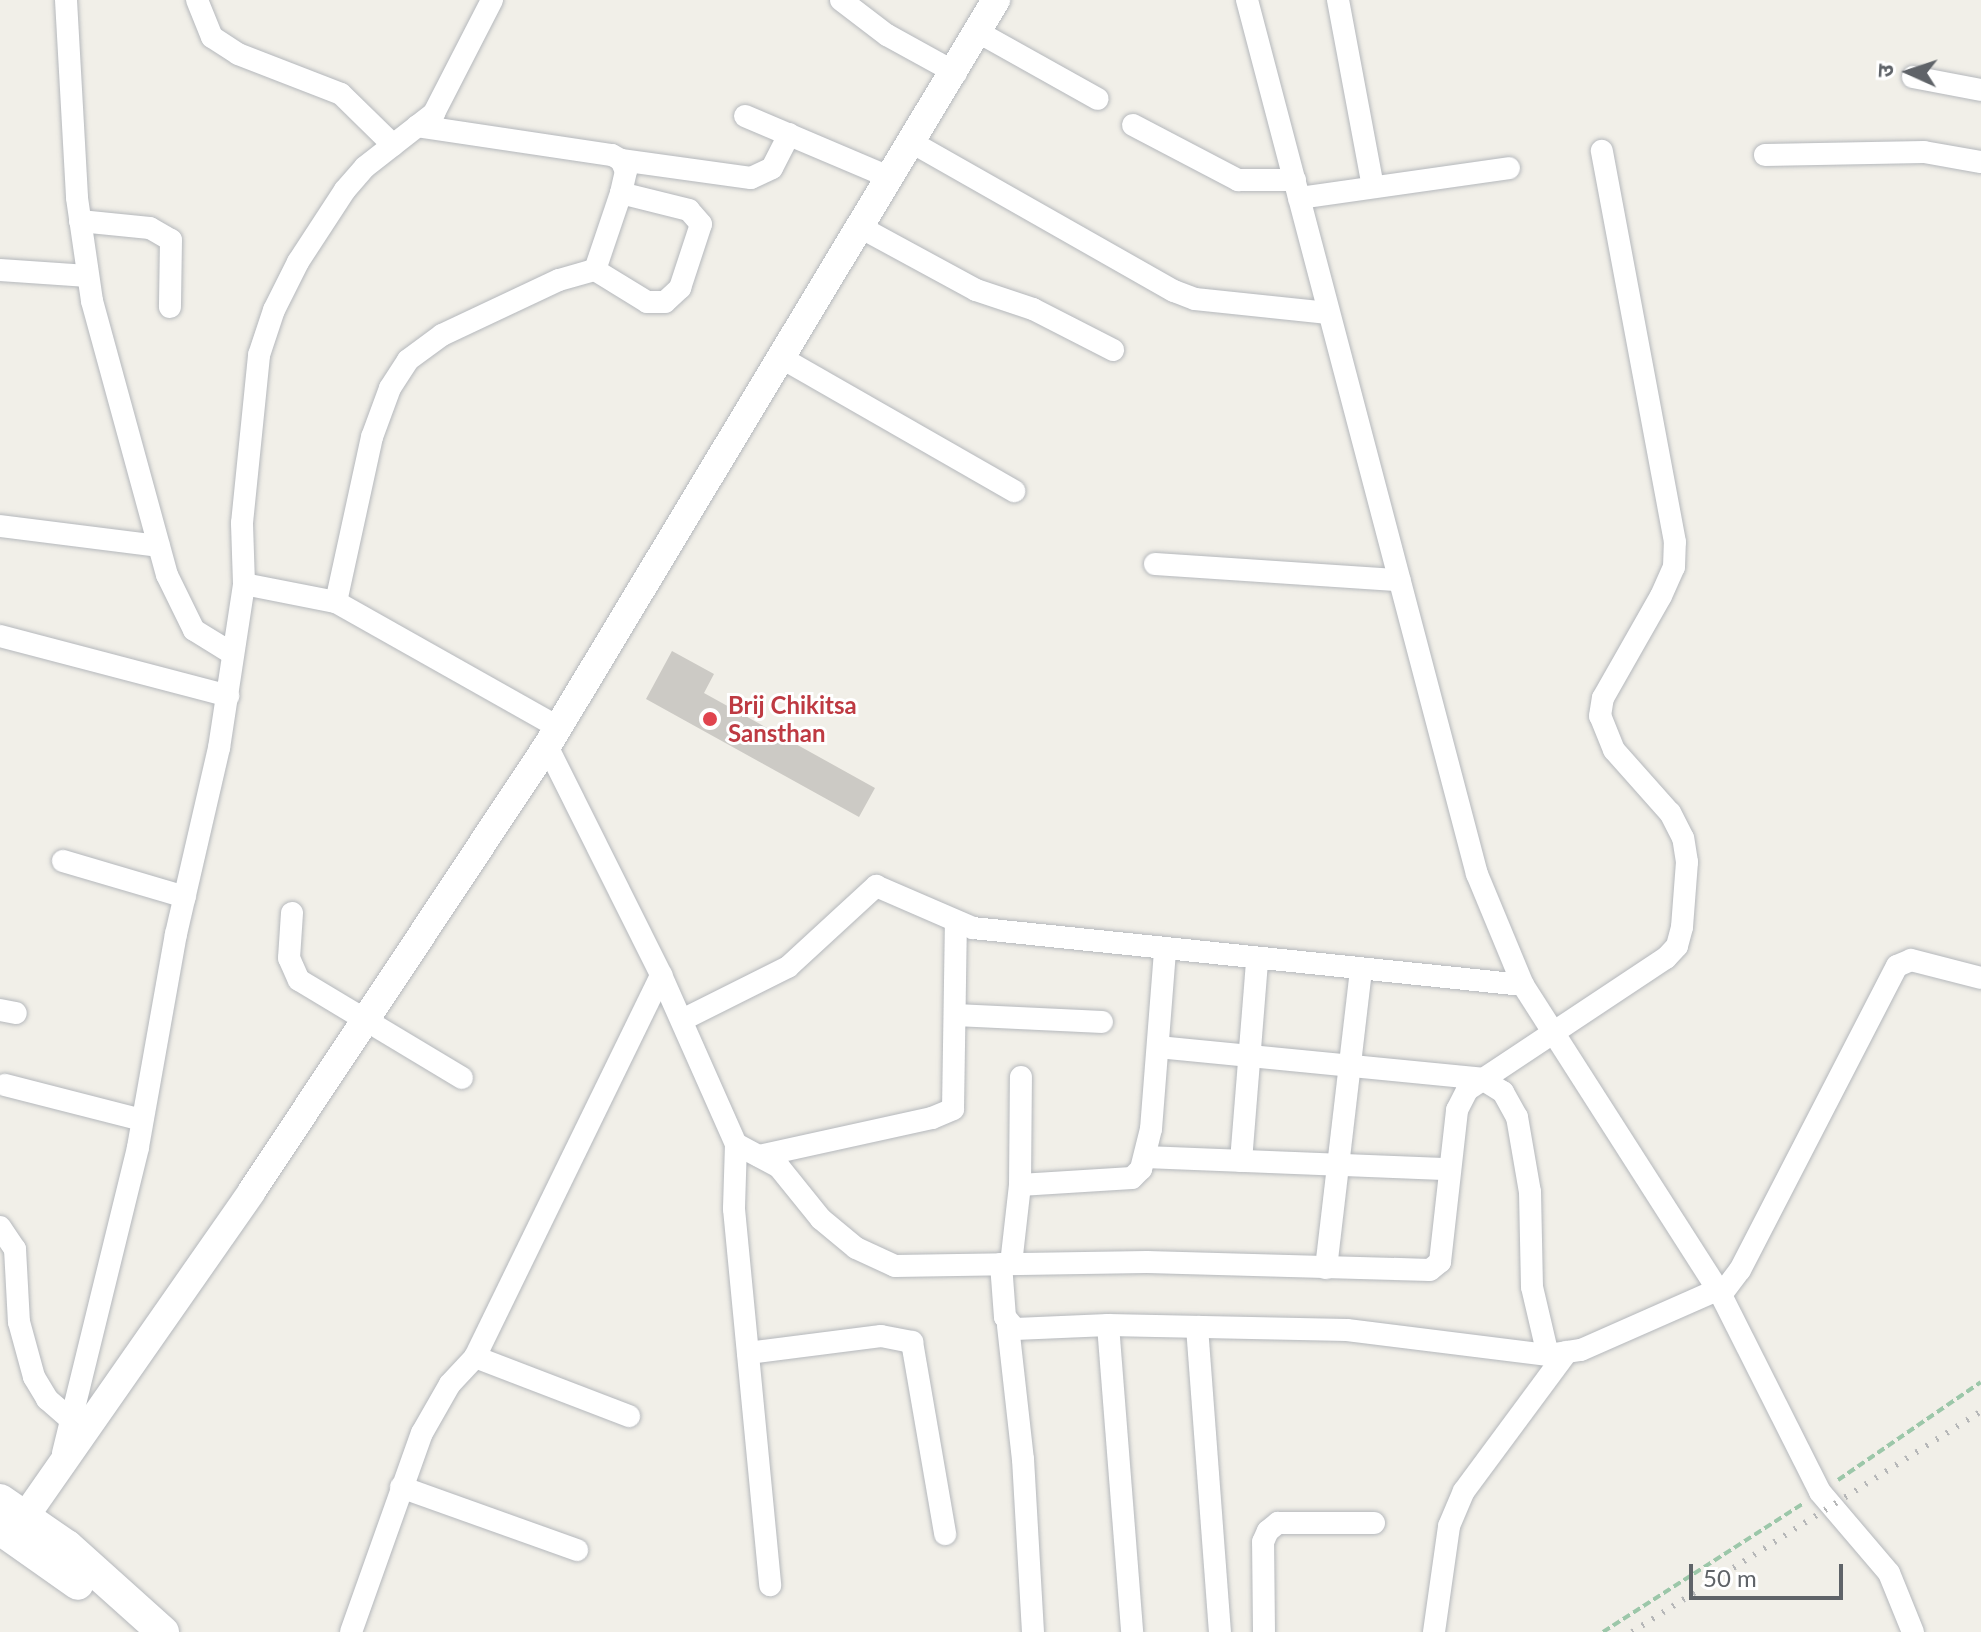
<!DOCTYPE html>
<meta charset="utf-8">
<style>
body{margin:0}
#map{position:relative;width:1981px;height:1632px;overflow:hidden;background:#f1efe8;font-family:Lato,"Noto Sans Devanagari",sans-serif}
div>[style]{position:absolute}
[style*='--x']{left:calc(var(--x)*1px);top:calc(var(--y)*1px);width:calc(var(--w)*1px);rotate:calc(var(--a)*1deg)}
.building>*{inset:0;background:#cccac5}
.path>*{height:4px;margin-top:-2px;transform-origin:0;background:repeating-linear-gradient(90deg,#9cc7a9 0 8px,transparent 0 12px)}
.roads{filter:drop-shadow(0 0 2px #b5b8bc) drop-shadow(0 0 2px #b5b8bc)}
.minor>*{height:22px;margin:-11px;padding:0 11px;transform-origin:11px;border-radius:11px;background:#fff}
.tertiary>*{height:28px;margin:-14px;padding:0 14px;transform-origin:14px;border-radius:14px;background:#fff}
.secondary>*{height:32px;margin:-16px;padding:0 16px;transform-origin:16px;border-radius:16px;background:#fff}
.rail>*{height:6px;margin-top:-3px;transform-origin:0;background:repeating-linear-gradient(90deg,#b6b7b8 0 2px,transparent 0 12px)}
.dots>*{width:22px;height:22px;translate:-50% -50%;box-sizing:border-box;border:4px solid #fff;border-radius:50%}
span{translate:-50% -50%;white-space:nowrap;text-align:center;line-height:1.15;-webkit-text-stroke:6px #fff;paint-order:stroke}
.health-label{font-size:24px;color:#be3a42;font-weight:700}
.left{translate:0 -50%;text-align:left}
.north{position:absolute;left:1869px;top:32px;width:80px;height:80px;-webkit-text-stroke:6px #fff;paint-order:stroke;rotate:273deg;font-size:22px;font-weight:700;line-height:32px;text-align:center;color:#5f6368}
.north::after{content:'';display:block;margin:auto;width:28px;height:36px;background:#5f6368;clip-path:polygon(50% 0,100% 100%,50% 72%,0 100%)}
.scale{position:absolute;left:1689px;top:1564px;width:154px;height:36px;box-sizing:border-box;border:4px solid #5f6368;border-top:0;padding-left:10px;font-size:24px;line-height:28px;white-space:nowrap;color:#5f6368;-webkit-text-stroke:6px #fff;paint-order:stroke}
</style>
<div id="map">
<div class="building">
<div style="clip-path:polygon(672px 651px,714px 674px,704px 693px,875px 788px,859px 817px,646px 699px)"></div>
</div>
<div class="path">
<div style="--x:1838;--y:1480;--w:173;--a:-34.4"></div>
<div style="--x:1603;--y:1632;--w:239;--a:-32.7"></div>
</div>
<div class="roads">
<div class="minor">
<div style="--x:66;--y:0;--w:198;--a:86.8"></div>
<div style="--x:77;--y:198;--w:104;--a:81.7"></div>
<div style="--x:92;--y:301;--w:284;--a:74.7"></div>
<div style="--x:167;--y:575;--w:61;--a:63.9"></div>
<div style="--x:194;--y:630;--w:46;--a:31.6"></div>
<div style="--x:197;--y:0;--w:40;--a:68"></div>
<div style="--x:212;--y:37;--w:31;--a:33"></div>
<div style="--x:238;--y:54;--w:110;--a:21.2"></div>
<div style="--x:341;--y:94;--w:73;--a:44.4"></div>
<div style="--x:841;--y:0;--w:58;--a:37.3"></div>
<div style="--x:887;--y:35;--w:79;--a:28.8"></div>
<div style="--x:1247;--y:0;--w:904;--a:75.26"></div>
<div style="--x:1477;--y:874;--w:120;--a:67.5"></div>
<div style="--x:1523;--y:985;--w:368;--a:57.4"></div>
<div style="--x:1721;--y:1295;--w:220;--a:63.3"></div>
<div style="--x:1820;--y:1492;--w:106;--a:49.6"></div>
<div style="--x:1889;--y:1573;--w:64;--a:67.9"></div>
<div style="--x:1338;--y:0;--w:190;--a:79.4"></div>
<div style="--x:978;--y:32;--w:137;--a:29.2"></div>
<div style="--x:1913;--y:77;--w:69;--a:10.8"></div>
<div style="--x:745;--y:116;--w:159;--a:23"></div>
<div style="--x:1133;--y:125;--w:119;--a:27.6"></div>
<div style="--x:1238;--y:180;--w:57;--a:0"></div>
<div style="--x:417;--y:126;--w:197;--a:8.5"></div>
<div style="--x:612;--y:155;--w:10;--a:29"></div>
<div style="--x:621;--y:160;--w:12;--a:66"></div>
<div style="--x:626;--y:171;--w:23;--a:103"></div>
<div style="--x:913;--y:143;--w:300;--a:29.6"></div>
<div style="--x:1174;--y:291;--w:22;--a:21"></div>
<div style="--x:1195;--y:299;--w:134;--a:6"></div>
<div style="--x:1765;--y:155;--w:159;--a:-1.1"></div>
<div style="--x:1924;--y:152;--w:58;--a:10"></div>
<div style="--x:621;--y:160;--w:131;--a:7.9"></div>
<div style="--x:751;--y:178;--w:23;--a:-25"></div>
<div style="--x:772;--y:168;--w:38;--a:-63"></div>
<div style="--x:1299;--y:198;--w:212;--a:-8.1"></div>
<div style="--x:80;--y:221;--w:70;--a:5.7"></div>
<div style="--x:150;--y:228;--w:24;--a:30"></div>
<div style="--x:171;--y:240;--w:67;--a:90.9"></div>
<div style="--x:860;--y:227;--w:132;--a:28.5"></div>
<div style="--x:976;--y:290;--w:60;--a:18.4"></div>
<div style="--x:1033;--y:309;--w:90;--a:27.1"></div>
<div style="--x:0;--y:270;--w:88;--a:3.9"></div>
<div style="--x:780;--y:357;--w:270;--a:29.8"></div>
<div style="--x:0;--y:526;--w:160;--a:7.2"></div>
<div style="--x:1155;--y:564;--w:245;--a:3.8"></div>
<div style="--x:244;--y:584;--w:94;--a:11.1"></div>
<div style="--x:336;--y:602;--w:169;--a:-77.7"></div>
<div style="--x:372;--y:437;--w:52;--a:-69.8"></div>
<div style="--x:390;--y:388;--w:33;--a:-57"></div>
<div style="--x:408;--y:360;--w:42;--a:-36.3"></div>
<div style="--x:442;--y:335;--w:129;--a:-25.2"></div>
<div style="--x:559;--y:280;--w:37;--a:-16"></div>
<div style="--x:595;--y:270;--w:61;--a:31.6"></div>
<div style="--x:647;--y:302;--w:18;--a:0"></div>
<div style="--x:665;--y:302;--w:21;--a:-43"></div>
<div style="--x:680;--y:288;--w:67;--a:-71.8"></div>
<div style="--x:701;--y:224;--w:18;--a:-131"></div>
<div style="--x:689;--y:210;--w:70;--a:-166"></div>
<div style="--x:621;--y:193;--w:81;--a:108.7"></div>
<div style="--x:336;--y:602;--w:255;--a:29.4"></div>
<div style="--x:0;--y:636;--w:236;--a:14.7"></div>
<div style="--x:547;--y:746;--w:256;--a:63.5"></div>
<div style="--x:661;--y:975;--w:185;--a:66.1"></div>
<div style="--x:736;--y:1144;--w:65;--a:91.8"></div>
<div style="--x:734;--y:1209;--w:378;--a:84.5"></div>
<div style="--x:63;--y:861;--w:127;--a:16.4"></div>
<div style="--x:292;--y:913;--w:45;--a:93.8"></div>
<div style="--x:289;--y:958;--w:24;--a:66"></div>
<div style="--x:299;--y:980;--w:190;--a:31"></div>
<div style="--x:0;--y:1010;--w:16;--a:11"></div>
<div style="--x:956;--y:1015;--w:146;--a:2.7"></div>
<div style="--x:682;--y:1020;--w:119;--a:-26.6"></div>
<div style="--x:788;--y:967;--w:120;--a:-42.6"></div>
<div style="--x:876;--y:886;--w:106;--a:23.4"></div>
<div style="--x:973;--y:928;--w:553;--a:5.92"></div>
<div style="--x:1158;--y:1047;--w:326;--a:5.6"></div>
<div style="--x:1482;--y:1079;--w:25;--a:32"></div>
<div style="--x:1503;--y:1092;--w:29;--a:61"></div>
<div style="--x:1517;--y:1117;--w:76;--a:80.2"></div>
<div style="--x:1530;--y:1192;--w:95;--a:88.8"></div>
<div style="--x:1532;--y:1287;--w:70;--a:76.8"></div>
<div style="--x:5;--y:1085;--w:141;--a:14.3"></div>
<div style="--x:736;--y:1144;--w:49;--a:28.1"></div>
<div style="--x:779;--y:1167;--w:67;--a:51.1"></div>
<div style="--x:821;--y:1219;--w:45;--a:39.6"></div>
<div style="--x:856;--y:1248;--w:43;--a:24.8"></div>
<div style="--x:895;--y:1266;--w:252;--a:-0.9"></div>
<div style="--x:1147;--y:1262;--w:283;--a:1.6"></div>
<div style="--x:1430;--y:1270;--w:13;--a:-39"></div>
<div style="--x:1440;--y:1262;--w:153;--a:-83.6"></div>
<div style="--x:1457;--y:1110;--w:22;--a:-63"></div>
<div style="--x:1467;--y:1090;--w:239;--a:-33.6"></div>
<div style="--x:1666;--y:958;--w:16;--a:-47"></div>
<div style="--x:1677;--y:946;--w:20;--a:-75"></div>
<div style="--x:1682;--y:927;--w:65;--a:-85.6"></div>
<div style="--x:1687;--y:862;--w:24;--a:-99"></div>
<div style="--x:1683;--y:838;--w:28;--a:-117"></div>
<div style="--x:1670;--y:813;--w:84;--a:-131.6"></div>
<div style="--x:1614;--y:750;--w:37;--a:-112"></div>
<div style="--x:1600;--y:716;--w:18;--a:-81"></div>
<div style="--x:1603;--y:698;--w:117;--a:-60.4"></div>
<div style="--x:1661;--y:596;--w:32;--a:-66"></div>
<div style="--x:1674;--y:567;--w:25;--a:-88"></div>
<div style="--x:1675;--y:542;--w:398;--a:-100.6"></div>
<div style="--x:759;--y:1156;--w:177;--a:-12.4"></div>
<div style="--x:932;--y:1118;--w:23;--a:-23"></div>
<div style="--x:953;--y:1109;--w:185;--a:-89.1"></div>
<div style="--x:1145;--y:1157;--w:305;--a:2.3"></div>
<div style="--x:1241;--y:1161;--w:201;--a:-85.4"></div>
<div style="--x:1020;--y:1185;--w:112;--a:-3.6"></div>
<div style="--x:1132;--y:1178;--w:13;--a:-45"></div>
<div style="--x:1141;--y:1169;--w:41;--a:-76"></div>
<div style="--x:1151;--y:1129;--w:178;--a:-85.5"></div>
<div style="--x:0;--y:1227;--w:27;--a:56"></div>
<div style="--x:15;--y:1249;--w:73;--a:86.9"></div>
<div style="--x:19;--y:1322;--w:57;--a:74.7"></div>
<div style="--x:34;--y:1377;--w:26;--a:59"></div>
<div style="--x:47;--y:1399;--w:33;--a:41"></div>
<div style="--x:1001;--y:1264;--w:53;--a:85.7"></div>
<div style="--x:1005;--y:1317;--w:16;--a:50"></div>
<div style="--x:1015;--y:1329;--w:93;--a:-2.5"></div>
<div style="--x:1108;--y:1325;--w:239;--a:1.2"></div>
<div style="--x:1347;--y:1330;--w:203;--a:7.1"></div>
<div style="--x:1548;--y:1355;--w:33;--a:-9"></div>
<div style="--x:1581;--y:1350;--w:149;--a:-23.8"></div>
<div style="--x:1011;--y:1264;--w:80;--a:-83.5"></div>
<div style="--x:1020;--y:1185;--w:108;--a:-89.5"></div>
<div style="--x:1326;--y:1268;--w:299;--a:-83.3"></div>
<div style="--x:1721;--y:1295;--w:31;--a:-53"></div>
<div style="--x:1740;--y:1270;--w:342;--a:-62.7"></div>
<div style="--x:1897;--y:966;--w:15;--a:-23"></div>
<div style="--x:1911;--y:960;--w:72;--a:14.4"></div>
<div style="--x:1108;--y:1325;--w:308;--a:85.5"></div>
<div style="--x:1008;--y:1326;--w:134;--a:83.6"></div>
<div style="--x:1023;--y:1459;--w:173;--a:86.7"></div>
<div style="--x:1197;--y:1327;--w:306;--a:85.7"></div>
<div style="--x:748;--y:1353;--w:134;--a:-7.3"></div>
<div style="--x:881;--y:1336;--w:32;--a:11"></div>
<div style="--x:912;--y:1342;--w:195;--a:80.2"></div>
<div style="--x:475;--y:1357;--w:165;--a:21"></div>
<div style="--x:63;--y:1453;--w:315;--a:-76.2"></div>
<div style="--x:138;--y:1147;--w:216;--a:-79.9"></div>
<div style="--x:176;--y:934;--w:191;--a:-77"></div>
<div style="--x:219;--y:748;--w:166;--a:-81.3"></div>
<div style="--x:244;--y:584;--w:61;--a:-91.9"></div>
<div style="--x:242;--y:523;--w:169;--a:-84.2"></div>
<div style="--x:259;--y:355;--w:47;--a:-71.6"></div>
<div style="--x:274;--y:310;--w:54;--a:-63.4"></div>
<div style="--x:298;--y:262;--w:86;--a:-56.9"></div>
<div style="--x:345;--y:190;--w:30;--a:-49"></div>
<div style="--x:365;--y:167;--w:88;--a:-38"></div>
<div style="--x:434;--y:113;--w:127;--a:-62.8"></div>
<div style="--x:401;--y:1487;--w:187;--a:19.7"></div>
<div style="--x:351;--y:1632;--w:211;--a:-70.4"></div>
<div style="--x:422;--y:1433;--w:56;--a:-60.3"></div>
<div style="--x:450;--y:1384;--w:37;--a:-47"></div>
<div style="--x:475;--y:1357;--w:425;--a:-64"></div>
<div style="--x:1264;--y:1632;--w:90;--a:-90.6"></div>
<div style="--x:1263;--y:1542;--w:12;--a:-66"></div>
<div style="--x:1268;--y:1531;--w:13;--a:-39"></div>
<div style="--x:1278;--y:1523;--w:96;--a:0"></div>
<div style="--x:1434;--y:1632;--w:107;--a:-81.9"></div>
<div style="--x:1449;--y:1526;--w:38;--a:-67"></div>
<div style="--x:1464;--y:1491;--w:173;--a:-53.5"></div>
</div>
<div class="tertiary">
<div style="--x:13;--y:1534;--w:418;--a:-55.1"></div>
<div style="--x:252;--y:1191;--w:534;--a:-56.46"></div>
<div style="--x:547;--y:746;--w:871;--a:-58.96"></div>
</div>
<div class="secondary">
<div style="--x:0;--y:1500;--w:81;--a:34.5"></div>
<div style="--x:67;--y:1546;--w:129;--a:41.9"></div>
<div style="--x:0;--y:1529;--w:95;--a:35.2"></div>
</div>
</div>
<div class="rail">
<div style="--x:1632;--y:1632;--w:413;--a:-32.3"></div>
</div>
<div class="dots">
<div style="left:710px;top:719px;background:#e0444e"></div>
</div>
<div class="health-label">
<span class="left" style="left:728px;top:719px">Brij Chikitsa<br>Sansthan</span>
</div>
<div class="north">उ</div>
<div class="scale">50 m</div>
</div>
